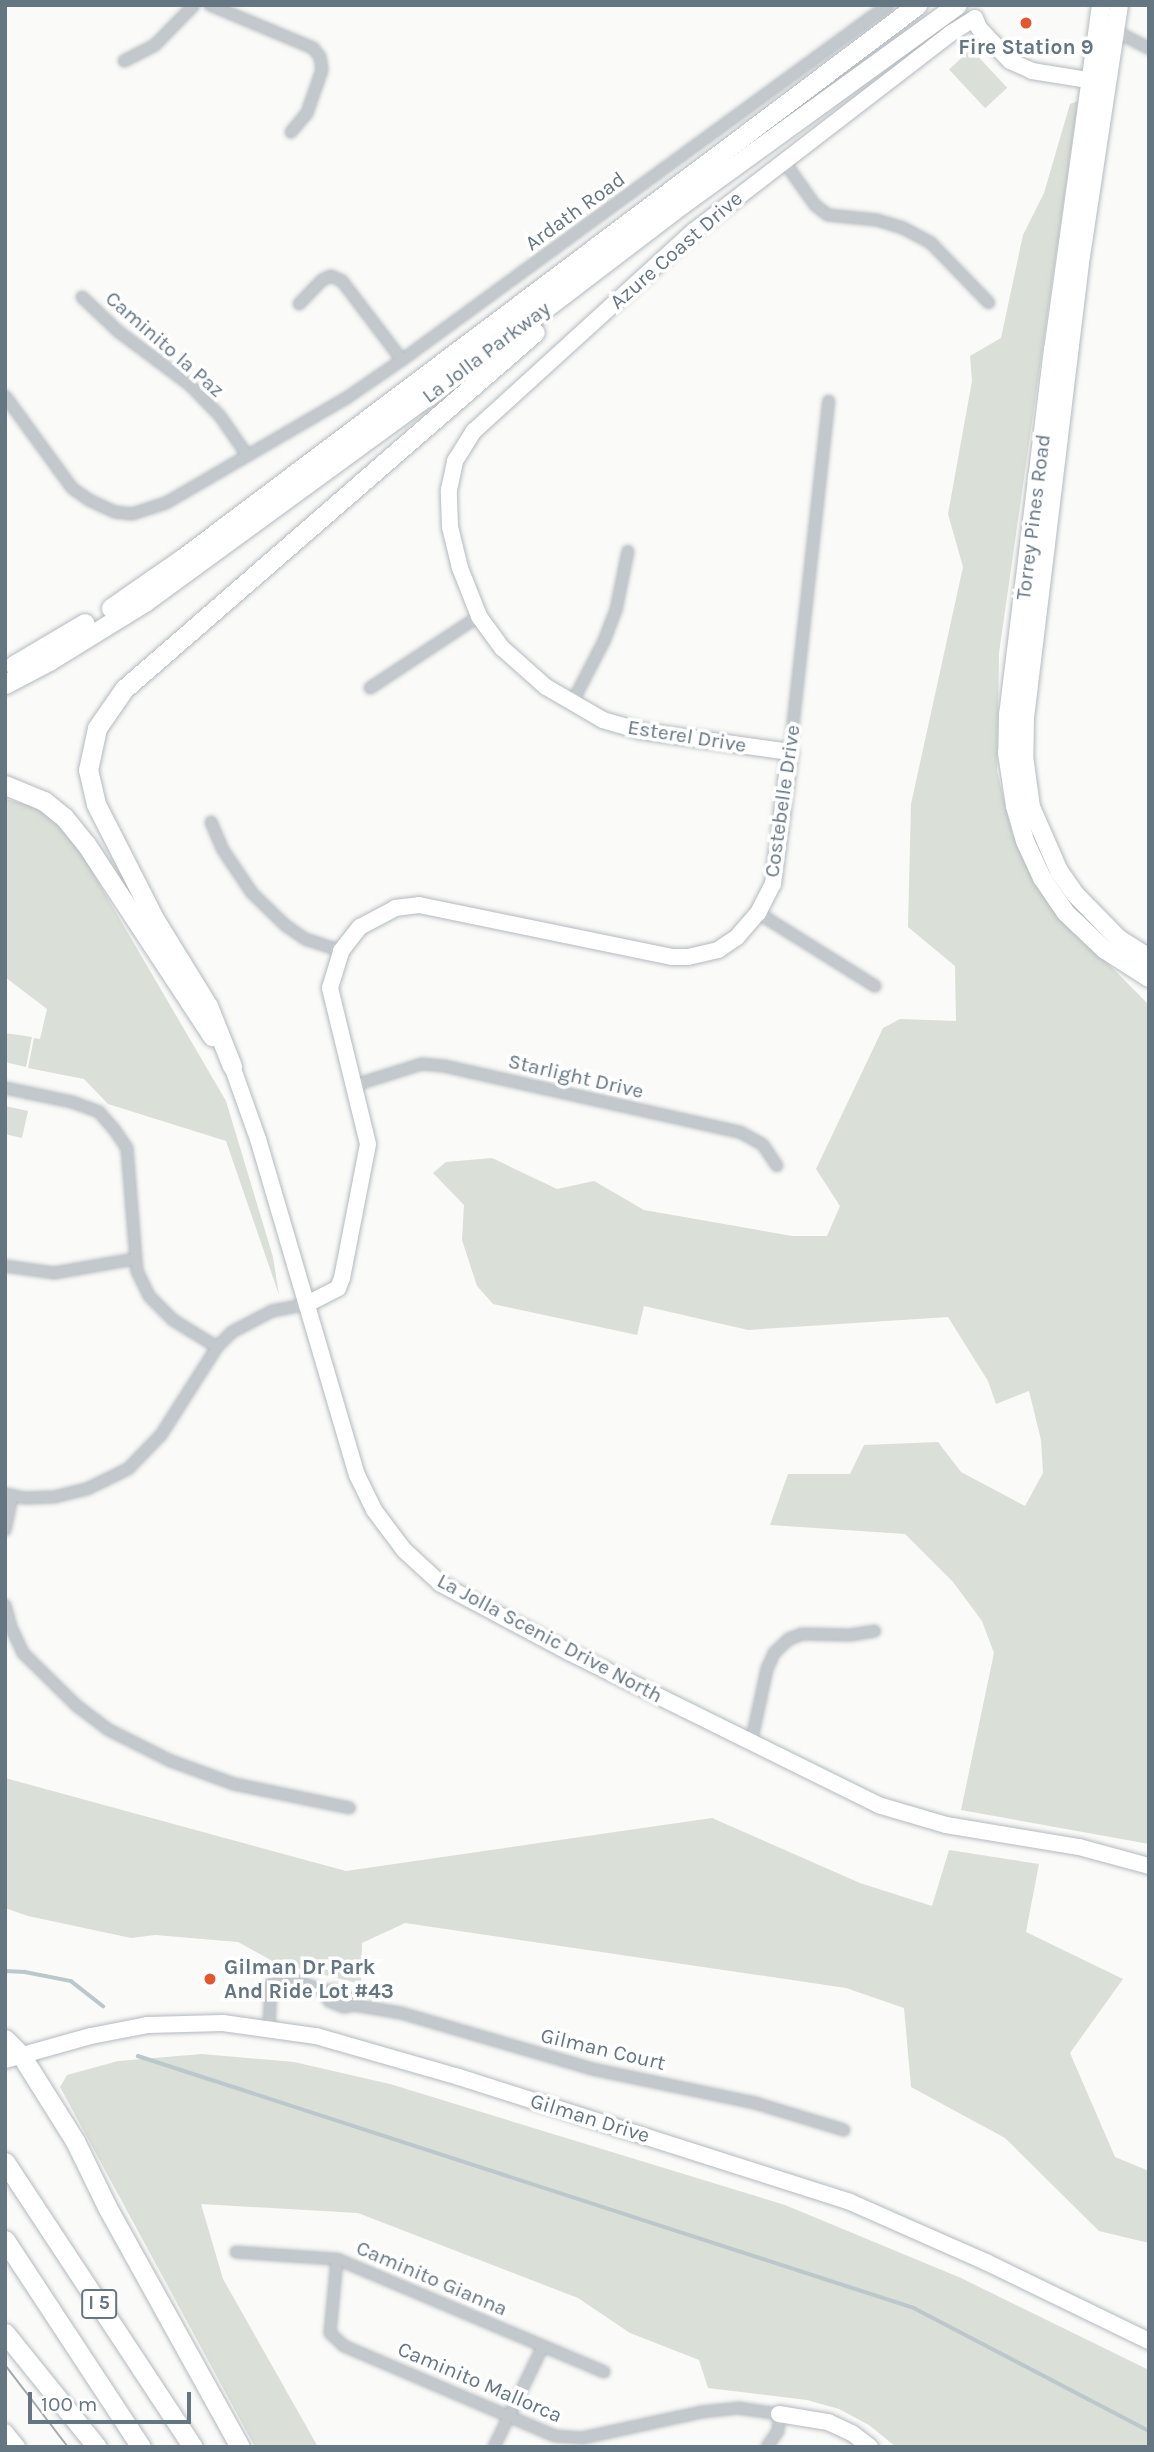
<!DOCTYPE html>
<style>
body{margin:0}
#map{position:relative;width:1154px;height:2452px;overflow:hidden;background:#fafaf8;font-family:Karla,sans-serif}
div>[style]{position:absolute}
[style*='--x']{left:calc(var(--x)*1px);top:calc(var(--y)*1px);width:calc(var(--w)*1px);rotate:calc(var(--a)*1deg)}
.green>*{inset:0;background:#dadfd7;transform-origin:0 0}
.stream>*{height:3.5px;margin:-1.75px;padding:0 1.75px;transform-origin:1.75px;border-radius:1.75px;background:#bbc7cb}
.roads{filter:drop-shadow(0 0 2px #b3babf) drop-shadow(0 0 2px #b3babf)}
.street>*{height:10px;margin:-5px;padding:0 5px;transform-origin:5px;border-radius:5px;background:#c3c8cc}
.secondary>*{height:16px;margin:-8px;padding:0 8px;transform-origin:8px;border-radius:8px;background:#fff}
.primary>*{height:18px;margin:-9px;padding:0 9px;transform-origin:9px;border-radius:9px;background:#fff}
.highway>*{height:19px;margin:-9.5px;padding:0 9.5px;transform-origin:9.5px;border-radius:9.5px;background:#fff}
.tram>*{height:2px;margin:-1px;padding:0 1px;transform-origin:1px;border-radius:1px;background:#a2aab0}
.dots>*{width:19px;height:19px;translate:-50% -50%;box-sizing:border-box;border:4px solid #fff;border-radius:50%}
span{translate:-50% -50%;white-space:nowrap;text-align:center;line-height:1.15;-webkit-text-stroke:7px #fff;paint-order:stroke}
.shield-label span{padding:2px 5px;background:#fff;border:2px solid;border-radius:5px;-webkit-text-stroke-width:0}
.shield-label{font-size:19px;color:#657683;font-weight:700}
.poi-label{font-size:21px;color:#657683;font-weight:700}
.left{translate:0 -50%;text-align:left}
.street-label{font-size:21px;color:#657683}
.frame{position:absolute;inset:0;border:7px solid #657683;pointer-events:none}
.scale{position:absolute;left:28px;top:2392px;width:163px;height:32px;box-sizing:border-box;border:4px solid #657683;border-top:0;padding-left:9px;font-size:21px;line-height:24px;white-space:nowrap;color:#657683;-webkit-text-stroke:5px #fff;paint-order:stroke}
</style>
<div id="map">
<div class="green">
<div style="left:971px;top:49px;width:53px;height:30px;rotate:47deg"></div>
<div style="clip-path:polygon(1078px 101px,999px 653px,997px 771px,1013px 836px,1048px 903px,1149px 1005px,1149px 1844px,961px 1810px,994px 1653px,982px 1621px,953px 1582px,905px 1534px,770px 1525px,788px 1474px,850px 1474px,864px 1445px,938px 1442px,961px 1472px,1025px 1506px,1043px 1473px,1041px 1440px,1029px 1391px,996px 1404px,988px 1381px,948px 1317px,748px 1330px,644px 1306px,637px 1335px,493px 1304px,477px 1286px,462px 1240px,464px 1205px,433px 1173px,446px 1162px,492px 1158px,557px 1189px,594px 1181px,644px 1210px,792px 1236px,827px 1236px,840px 1206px,816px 1169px,883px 1028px,900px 1019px,956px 1021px,955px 966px,908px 927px,911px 804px,963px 567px,948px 514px,972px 381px,970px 356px,1001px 338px,1023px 235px,1044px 193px,1070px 104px)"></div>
<div style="clip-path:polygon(5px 799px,33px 806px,69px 832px,226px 1101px,273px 1257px,279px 1295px,226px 1141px,108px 1104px,84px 1079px,28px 1068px,34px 1038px,40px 1039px,47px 1009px,5px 977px)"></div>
<div style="clip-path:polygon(5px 1033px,32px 1037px,26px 1067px,5px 1062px)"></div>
<div style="clip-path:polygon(5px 1106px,28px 1111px,22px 1138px,5px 1134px)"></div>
<div style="clip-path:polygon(5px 1778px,346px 1871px,712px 1818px,860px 1883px,932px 1906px,949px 1850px,1039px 1864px,1026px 1932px,1123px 1979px,1070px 2053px,1115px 2157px,1149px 2171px,1149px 2243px,1099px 2231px,1005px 2138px,911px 2087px,904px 2008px,846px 1988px,405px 1923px,362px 1943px,361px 1984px,276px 1963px,238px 1942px,155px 1935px,131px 1938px,28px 1916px,5px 1908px)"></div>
<div style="clip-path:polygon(202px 2054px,294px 2062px,390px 2084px,785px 2205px,961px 2278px,1149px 2370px,1149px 2447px,896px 2447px,869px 2425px,839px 2409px,807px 2400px,708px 2388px,699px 2360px,630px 2333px,578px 2298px,358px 2213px,201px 2204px,223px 2279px,318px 2447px,255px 2447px,60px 2087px,67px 2075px,118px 2061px)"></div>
</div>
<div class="stream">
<div style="--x:5;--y:1971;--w:20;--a:3"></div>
<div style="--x:25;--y:1972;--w:47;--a:11.1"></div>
<div style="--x:71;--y:1981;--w:41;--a:38"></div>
<div style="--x:138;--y:2056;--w:816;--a:17.99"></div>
<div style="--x:914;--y:2308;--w:265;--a:27.6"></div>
</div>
<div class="roads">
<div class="street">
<div style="--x:210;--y:5;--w:112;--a:22.7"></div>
<div style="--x:313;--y:48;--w:11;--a:52"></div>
<div style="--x:320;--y:57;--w:13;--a:81"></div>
<div style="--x:322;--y:70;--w:46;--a:109.2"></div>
<div style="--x:307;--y:113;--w:25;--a:130"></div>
<div style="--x:1115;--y:31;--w:38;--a:27"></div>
<div style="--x:124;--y:61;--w:34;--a:-27"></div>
<div style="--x:154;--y:46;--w:57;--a:-45.7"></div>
<div style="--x:783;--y:160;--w:55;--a:54.6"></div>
<div style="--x:815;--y:205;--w:16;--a:38"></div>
<div style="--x:828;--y:215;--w:49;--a:5.8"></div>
<div style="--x:877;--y:220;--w:27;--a:17"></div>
<div style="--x:903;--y:228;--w:32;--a:28"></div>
<div style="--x:931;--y:243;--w:83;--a:46"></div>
<div style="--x:82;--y:297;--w:51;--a:43.4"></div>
<div style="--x:119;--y:332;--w:89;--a:36.7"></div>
<div style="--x:190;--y:385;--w:43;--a:45.9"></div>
<div style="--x:220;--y:416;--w:47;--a:55.3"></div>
<div style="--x:299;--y:304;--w:33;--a:-46"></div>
<div style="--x:322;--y:280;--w:10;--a:-24"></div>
<div style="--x:331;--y:276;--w:12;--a:24"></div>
<div style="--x:342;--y:281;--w:99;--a:52.8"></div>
<div style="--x:5;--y:396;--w:114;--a:53.9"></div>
<div style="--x:72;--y:488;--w:21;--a:35"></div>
<div style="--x:89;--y:500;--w:29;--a:25"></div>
<div style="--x:115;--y:512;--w:17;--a:7"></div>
<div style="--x:132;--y:514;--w:36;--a:-18"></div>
<div style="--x:166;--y:503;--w:207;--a:-30.2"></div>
<div style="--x:345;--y:399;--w:69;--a:-34.4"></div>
<div style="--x:402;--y:360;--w:602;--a:-36.15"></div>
<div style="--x:370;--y:688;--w:131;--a:-33.4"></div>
<div style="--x:572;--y:703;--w:70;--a:-62.7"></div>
<div style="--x:604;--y:641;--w:33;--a:-69"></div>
<div style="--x:616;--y:610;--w:60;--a:-78.5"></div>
<div style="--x:790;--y:752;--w:353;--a:-83.7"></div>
<div style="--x:211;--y:822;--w:30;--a:67"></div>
<div style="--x:223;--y:850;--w:52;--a:56"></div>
<div style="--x:252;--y:893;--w:46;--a:44.1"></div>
<div style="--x:285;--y:925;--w:24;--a:35"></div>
<div style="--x:305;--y:939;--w:38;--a:18"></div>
<div style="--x:758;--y:913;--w:138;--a:32"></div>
<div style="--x:355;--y:1085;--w:70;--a:-17.4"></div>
<div style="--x:422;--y:1064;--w:22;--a:5"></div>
<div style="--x:444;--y:1066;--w:303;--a:12.6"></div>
<div style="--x:740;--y:1132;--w:26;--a:29"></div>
<div style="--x:763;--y:1145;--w:25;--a:56"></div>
<div style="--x:5;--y:1088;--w:68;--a:11.8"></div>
<div style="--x:72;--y:1102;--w:29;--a:20"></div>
<div style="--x:99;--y:1112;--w:23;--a:49"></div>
<div style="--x:114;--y:1129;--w:23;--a:56"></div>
<div style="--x:127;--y:1148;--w:123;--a:85.4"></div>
<div style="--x:137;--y:1271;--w:28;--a:64"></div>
<div style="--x:149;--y:1296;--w:34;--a:45"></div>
<div style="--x:173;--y:1320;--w:52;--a:31.5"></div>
<div style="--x:5;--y:1266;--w:49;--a:8.1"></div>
<div style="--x:54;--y:1273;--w:81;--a:-9.9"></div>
<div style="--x:5;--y:1494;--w:19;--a:12"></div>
<div style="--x:24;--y:1498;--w:30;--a:-2"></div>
<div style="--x:54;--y:1497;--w:34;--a:-14"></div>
<div style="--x:87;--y:1489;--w:46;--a:-26"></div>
<div style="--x:128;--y:1469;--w:47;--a:-45.9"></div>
<div style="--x:161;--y:1435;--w:104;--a:-57.5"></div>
<div style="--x:217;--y:1347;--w:21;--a:-45"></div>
<div style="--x:232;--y:1332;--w:45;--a:-27.7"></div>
<div style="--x:272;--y:1311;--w:36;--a:-11"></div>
<div style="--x:5;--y:1530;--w:35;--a:-78"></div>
<div style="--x:5;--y:1605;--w:23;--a:75"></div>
<div style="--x:11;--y:1627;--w:29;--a:65"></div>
<div style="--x:23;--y:1653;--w:76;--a:44.5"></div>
<div style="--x:77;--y:1706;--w:38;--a:37"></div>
<div style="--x:107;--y:1729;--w:72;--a:26.6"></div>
<div style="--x:171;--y:1761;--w:67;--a:20.1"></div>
<div style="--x:234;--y:1784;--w:118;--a:11.7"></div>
<div style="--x:751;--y:1743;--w:76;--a:-77.8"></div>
<div style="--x:767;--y:1669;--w:17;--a:-66"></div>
<div style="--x:774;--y:1653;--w:21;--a:-43"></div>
<div style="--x:789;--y:1639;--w:14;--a:-21"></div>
<div style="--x:802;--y:1634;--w:48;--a:1.2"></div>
<div style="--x:850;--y:1635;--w:25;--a:-9"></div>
<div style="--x:324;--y:1991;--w:11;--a:63"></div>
<div style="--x:329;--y:2001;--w:16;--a:22"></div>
<div style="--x:344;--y:2007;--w:10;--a:-11"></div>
<div style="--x:354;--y:2005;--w:48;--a:9.7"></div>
<div style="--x:401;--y:2013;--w:199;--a:16.3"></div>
<div style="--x:592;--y:2069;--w:167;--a:11.8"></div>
<div style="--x:755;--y:2103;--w:93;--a:16.9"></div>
<div style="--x:269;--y:2027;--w:43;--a:-87.3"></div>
<div style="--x:271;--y:1984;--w:26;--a:-7"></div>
<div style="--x:297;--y:1981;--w:29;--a:20"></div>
<div style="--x:324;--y:1991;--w:11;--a:-5"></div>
<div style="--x:335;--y:1990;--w:17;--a:25"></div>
<div style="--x:350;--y:1997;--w:9;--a:63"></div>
<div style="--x:236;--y:2252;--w:101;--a:4"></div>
<div style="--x:337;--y:2259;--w:290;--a:22.9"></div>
<div style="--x:337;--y:2259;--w:74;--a:95.4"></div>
<div style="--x:330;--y:2333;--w:19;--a:43"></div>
<div style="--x:344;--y:2346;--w:229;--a:23.1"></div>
<div style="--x:555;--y:2436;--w:27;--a:4"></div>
<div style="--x:582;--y:2438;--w:122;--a:-12.3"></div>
<div style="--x:701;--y:2412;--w:37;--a:-6"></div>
<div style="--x:738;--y:2408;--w:41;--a:8.3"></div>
<div style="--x:779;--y:2414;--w:17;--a:93"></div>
<div style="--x:778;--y:2431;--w:19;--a:125"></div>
<div style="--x:494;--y:2447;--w:112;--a:-64.1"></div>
</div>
<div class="secondary">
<div style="--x:232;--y:1066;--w:77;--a:70.4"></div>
<div style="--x:258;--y:1139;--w:350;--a:73.6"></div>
<div style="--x:357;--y:1475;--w:39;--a:64"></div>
<div style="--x:374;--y:1510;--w:50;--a:53.1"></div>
<div style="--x:404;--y:1550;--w:50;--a:42.6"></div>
<div style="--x:441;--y:1584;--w:145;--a:28"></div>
<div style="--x:569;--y:1652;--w:345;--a:26.3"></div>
<div style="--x:878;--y:1805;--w:71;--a:16.4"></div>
<div style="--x:946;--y:1825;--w:135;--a:9.4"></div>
<div style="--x:1079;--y:1847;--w:73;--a:15.2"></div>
<div style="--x:307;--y:1304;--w:35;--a:-27"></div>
<div style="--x:338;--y:1288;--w:11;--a:-68"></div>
<div style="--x:342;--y:1278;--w:136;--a:-79"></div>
<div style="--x:368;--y:1144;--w:161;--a:-103.7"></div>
<div style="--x:330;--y:988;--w:39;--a:-73"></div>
<div style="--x:341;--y:951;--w:31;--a:-52"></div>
<div style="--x:360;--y:927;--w:40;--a:-28"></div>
<div style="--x:395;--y:908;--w:24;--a:-7"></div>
<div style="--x:419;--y:905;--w:259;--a:11.6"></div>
<div style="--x:673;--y:957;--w:15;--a:0"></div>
<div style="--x:688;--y:957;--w:31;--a:-13"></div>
<div style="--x:718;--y:950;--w:23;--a:-34"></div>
<div style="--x:737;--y:937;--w:32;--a:-49"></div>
<div style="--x:758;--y:913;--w:33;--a:-63"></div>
<div style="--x:773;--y:884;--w:133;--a:-82.7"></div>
<div style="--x:790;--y:752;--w:150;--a:-172"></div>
<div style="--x:641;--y:731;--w:40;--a:-164"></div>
<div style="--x:603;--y:720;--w:66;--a:-149.9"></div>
<div style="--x:546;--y:687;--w:59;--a:-138.4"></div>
<div style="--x:502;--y:648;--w:39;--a:-126"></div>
<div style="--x:479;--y:616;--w:52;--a:-111.6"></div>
<div style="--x:460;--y:568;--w:42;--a:-103.7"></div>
<div style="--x:450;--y:527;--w:37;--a:-92"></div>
<div style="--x:449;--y:490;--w:30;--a:-78"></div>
<div style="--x:455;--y:461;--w:36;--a:-58"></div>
<div style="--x:474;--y:431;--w:297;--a:-42.3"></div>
<div style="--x:694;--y:231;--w:324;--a:-37.6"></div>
<div style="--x:951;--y:33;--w:28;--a:-32"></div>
<div style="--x:975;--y:18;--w:11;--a:68"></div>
<div style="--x:979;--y:28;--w:45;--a:46.8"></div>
<div style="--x:1010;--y:61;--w:24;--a:24"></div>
<div style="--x:1032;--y:71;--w:70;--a:9.1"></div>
<div style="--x:5;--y:2060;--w:89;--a:-15.6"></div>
<div style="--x:91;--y:2036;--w:57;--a:-11.1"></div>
<div style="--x:147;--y:2025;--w:76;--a:-1.5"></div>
<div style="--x:223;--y:2023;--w:94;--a:8"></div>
<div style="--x:316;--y:2036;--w:149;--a:16"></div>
<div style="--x:459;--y:2077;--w:410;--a:17.7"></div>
<div style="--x:850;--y:2202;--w:149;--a:23.8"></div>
<div style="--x:986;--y:2262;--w:181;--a:25.9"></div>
<div style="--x:779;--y:2414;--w:50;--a:9.3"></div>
<div style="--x:828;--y:2422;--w:26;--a:25"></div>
<div style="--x:852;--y:2433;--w:23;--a:38"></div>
<div style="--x:5;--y:2432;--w:19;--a:51"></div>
</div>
<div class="primary">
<div style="--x:1101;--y:5;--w:347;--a:97.9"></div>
<div style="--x:1053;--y:349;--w:368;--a:97"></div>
<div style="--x:1008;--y:714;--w:39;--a:91"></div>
<div style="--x:1007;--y:753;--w:54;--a:81.4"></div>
<div style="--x:1015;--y:806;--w:36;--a:74"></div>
<div style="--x:1025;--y:841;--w:41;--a:65.3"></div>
<div style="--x:1042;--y:878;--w:42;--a:55.6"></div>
<div style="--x:1066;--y:913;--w:54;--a:43.5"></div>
<div style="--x:1105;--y:950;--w:52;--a:32.5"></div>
<div style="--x:1119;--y:5;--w:253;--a:98.6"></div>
<div style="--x:1081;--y:255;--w:465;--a:96.9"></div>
<div style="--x:1025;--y:717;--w:39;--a:91"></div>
<div style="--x:1024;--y:756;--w:51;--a:82.2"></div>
<div style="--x:1031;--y:807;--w:70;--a:66.4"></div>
<div style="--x:1059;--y:871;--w:28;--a:55"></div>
<div style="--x:1075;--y:894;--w:63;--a:45.6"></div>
<div style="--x:1119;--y:939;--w:36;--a:32"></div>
</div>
<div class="highway">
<div style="--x:111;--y:608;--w:88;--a:-34.8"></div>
<div style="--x:183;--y:558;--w:919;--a:-36.99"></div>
<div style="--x:14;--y:665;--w:82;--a:-30.6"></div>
<div style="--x:5;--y:684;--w:50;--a:-27.6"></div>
<div style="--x:49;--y:661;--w:114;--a:-31.7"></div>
<div style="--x:146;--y:601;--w:429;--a:-36.1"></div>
<div style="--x:493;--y:348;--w:238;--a:-37.3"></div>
<div style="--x:682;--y:204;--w:339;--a:-35.9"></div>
<div style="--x:5;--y:785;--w:42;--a:22.3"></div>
<div style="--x:44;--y:801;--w:26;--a:39"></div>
<div style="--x:64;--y:817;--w:35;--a:51"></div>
<div style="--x:86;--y:844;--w:230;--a:56.7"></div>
<div style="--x:232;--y:1066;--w:65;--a:-111.8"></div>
<div style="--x:208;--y:1006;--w:101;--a:-121.6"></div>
<div style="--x:155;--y:920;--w:130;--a:-117"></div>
<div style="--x:96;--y:804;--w:35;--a:-103"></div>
<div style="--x:88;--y:770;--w:43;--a:-77.9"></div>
<div style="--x:97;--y:728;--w:47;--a:-55.3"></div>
<div style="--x:124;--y:689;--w:544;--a:-40.98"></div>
<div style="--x:5;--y:2039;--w:23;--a:45"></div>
<div style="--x:21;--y:2055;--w:102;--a:57.9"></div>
<div style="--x:75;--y:2141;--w:73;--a:64.1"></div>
<div style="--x:107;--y:2207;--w:274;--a:61"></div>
<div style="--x:5;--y:2162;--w:341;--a:56.6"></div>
<div style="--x:5;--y:2240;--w:248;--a:56.7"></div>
<div style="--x:5;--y:2333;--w:146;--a:51.1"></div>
</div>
</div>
<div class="tram">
<div style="--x:5;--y:2365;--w:103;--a:52.5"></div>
</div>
<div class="dots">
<div style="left:1026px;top:23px;background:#e4572e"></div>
<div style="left:210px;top:1979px;background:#e4572e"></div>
</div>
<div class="shield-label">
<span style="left:99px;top:2304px">I 5</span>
</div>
<div class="poi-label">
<span style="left:1026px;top:47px">Fire Station 9</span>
<span class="left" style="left:224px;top:1979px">Gilman Dr Park<br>And Ride Lot #43</span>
</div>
<div class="street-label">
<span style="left:575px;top:211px;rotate:-36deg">Ardath Road</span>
<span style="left:676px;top:250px;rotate:-41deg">Azure Coast Drive</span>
<span style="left:165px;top:344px;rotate:41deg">Caminito la Paz</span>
<span style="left:486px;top:352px;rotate:-37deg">La Jolla Parkway</span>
<span style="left:1033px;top:517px;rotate:-83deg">Torrey Pines Road</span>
<span style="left:687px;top:736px;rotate:9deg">Esterel Drive</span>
<span style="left:782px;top:801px;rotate:-82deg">Costebelle Drive</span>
<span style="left:576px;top:1076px;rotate:13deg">Starlight Drive</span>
<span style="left:550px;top:1638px;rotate:28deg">La Jolla Scenic Drive North</span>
<span style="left:603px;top:2049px;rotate:13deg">Gilman Court</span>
<span style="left:590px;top:2118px;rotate:17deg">Gilman Drive</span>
<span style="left:432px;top:2278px;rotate:23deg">Caminito Gianna</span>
<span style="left:480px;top:2382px;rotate:23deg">Caminito Mallorca</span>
</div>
<div class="frame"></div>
<div class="scale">100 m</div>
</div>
